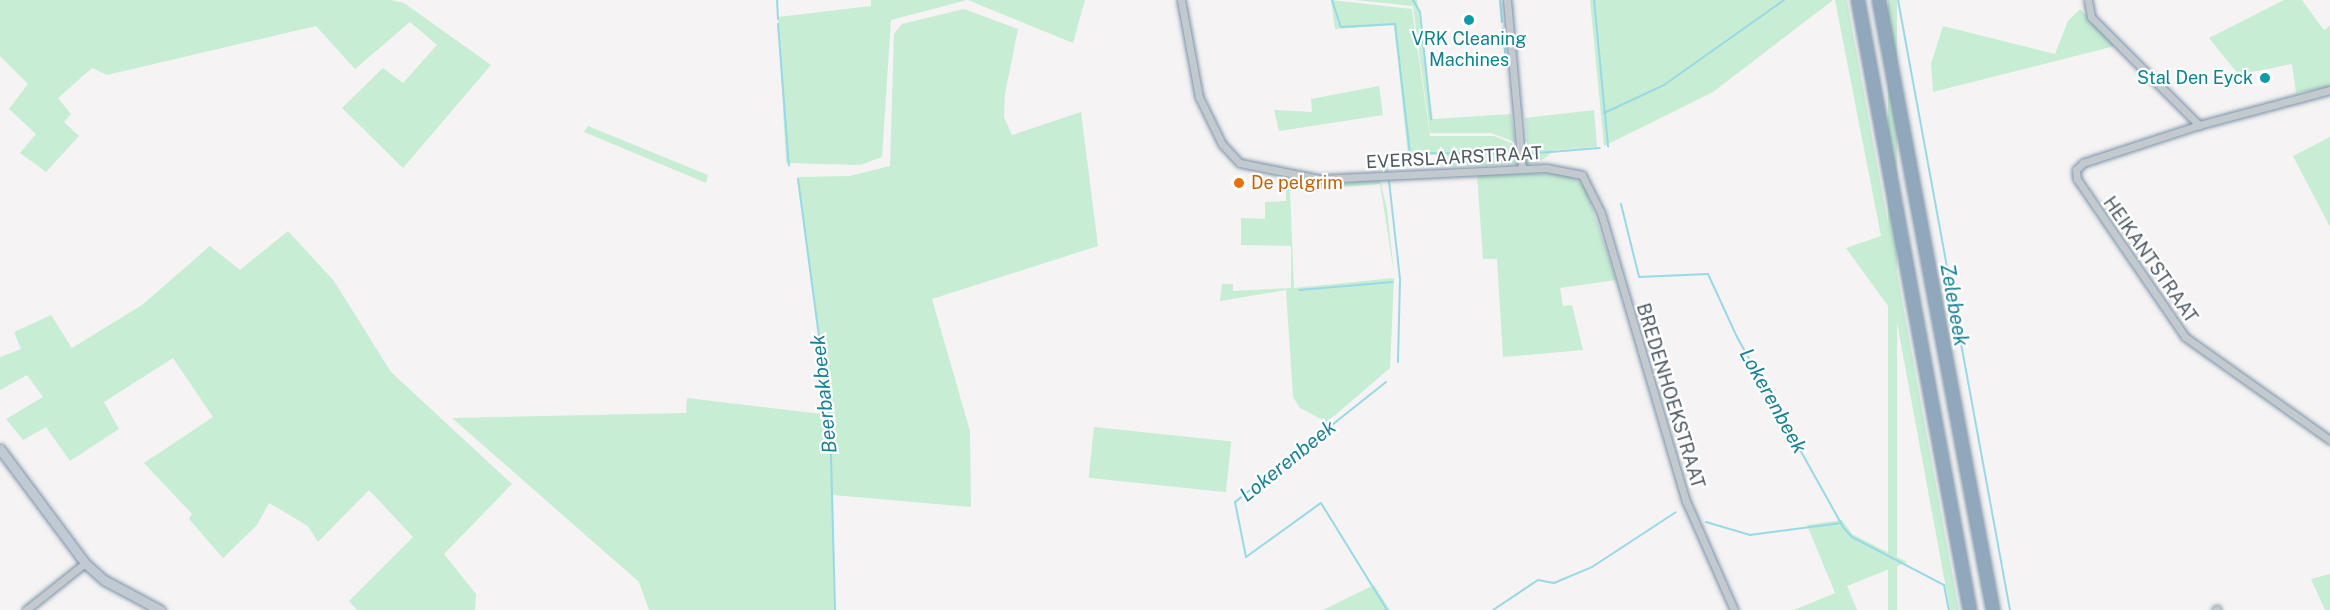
<!DOCTYPE html>
<style>
body{margin:0}
#map{position:relative;width:2330px;height:610px;overflow:hidden;background:#f5f3f3;font-family:"Public Sans",sans-serif}
div>[style]{position:absolute}
[style*='--x']{left:calc(var(--x)*1px);top:calc(var(--y)*1px);width:calc(var(--w)*1px);rotate:calc(var(--a)*1deg)}
.green>*{inset:0;background:#c7edd4;transform-origin:0 0}
.stream>*{height:2px;margin:-1px;padding:0 1px;transform-origin:1px;border-radius:1px;background:#98d9e5}
.roads{filter:drop-shadow(0 0 2px #7b92a8) drop-shadow(0 0 2px #7b92a8)}
.street>*{height:7px;margin:-3.5px;padding:0 3.5px;transform-origin:3.5px;border-radius:3.5px;background:#c2cad0}
.secondary>*{height:9px;margin:-4.5px;padding:0 4.5px;transform-origin:4.5px;border-radius:4.5px;background:#c1cad2}
.highway>*{height:12px;margin:-6px;padding:0 6px;transform-origin:6px;border-radius:6px;background:#90a7bc}
.dots>*{width:16px;height:16px;translate:-50% -50%;box-sizing:border-box;border:3px solid #fff;border-radius:50%}
span{translate:-50% -50%;white-space:nowrap;text-align:center;line-height:1.15;-webkit-text-stroke:4.5px #fff;paint-order:stroke}
.culture-label{font-size:18px;color:#0d838f}
.right{translate:-100% -50%;text-align:right}
.street-label{font-size:18px;color:#4c575f}
.food-label{font-size:18px;color:#c56008}
.left{translate:0 -50%;text-align:left}
.water-label{font-size:20px;color:#198194;font-style:italic}
</style>
<div id="map">
<div class="green">
<div style="clip-path:polygon(0 0,390px 0,404px 3px,491px 65px,403px 168px,342px 108px,383px 68px,403px 83px,437px 45px,410px 22px,355px 69px,316px 26px,107px 75px,92px 68px,58px 98px,71px 114px,64px 122px,79px 136px,46px 172px,20px 153px,36px 134px,9px 109px,28px 84px,0 56px)"></div>
<div style="clip-path:polygon(871px 0,967px 0,891px 20px,882px 157px,860px 165px,786px 163px,778px 17px,871px 6px)"></div>
<div style="clip-path:polygon(968px 0,1085px 0,1073px 43px)"></div>
<div style="clip-path:polygon(1331px 0,1412px 9px,1430px 136px,1494px 136px,1516px 145px,1516px 152px,1528px 151px,1525px 118px,1594px 110px,1597px 147px,1555px 150px,1538px 163px,1448px 167px,1447px 154px,1408px 156px,1394px 25px,1335px 29px)"></div>
<div style="clip-path:polygon(1356px 0,1417px 0,1433px 119px,1511px 114px,1515px 142px,1491px 133px,1430px 133px,1413px 6px)"></div>
<div style="clip-path:polygon(1590px 0,1832px 0,1832px 1px,1713px 92px,1604px 146px)"></div>
<div style="clip-path:polygon(1835px 0,1847px 0,1959px 610px,1950px 610px,1896px 317px,1846px 248px,1881px 236px)"></div>
<div style="left:1888px;top:0;width:9px;height:620px"></div>
<div style="clip-path:polygon(2284px 0,2302px 0,2324px 30px,2330px 26px,2330px 87px,2296px 93px,2292px 64px,2239px 75px,2209px 38px)"></div>
<div style="clip-path:polygon(964px 9px,1018px 29px,1005px 94px,1004px 117px,1012px 135px,1081px 112px,1098px 246px,932px 299px,970px 431px,971px 507px,833px 495px,834px 610px,649px 610px,639px 582px,452px 418px,686px 413px,687px 398px,830px 415px,798px 177px,850px 176px,890px 166px,894px 34px,902px 24px)"></div>
<div style="clip-path:polygon(2080px 9px,2115px 46px,1933px 92px,1931px 64px,1943px 26px,2055px 54px,2068px 21px)"></div>
<div style="clip-path:polygon(1379px 86px,1383px 115px,1279px 131px,1274px 110px,1312px 112px,1311px 99px)"></div>
<div style="clip-path:polygon(588px 126px,708px 175px,706px 183px,584px 132px)"></div>
<div style="clip-path:polygon(2330px 137px,2330px 227px,2293px 156px)"></div>
<div style="clip-path:polygon(1566px 173px,1585px 186px,1616px 280px,1560px 288px,1563px 306px,1572px 305px,1583px 350px,1503px 357px,1497px 259px,1483px 259px,1477px 175px)"></div>
<div style="clip-path:polygon(1299px 181px,1304px 186px,1380px 180px,1387px 209px,1394px 273px,1380px 184px,1290px 191px,1294px 288px,1394px 278px,1390px 368px,1327px 422px,1300px 408px,1293px 397px,1286px 290px,1220px 301px,1222px 284px,1233px 284px,1233px 291px,1291px 288px,1291px 246px,1241px 245px,1241px 218px,1265px 219px,1265px 202px,1286px 201px,1286px 189px)"></div>
<div style="clip-path:polygon(288px 231px,334px 281px,391px 372px,512px 484px,444px 554px,476px 594px,475px 610px,357px 610px,349px 601px,413px 537px,369px 490px,318px 542px,308px 526px,269px 503px,257px 525px,223px 558px,189px 519px,192px 514px,144px 463px,213px 417px,173px 358px,104px 402px,119px 429px,70px 461px,46px 427px,23px 440px,6px 419px,43px 397px,27px 375px,0 390px,0 357px,21px 349px,14px 332px,51px 315px,72px 348px,142px 305px,210px 246px,240px 270px)"></div>
<div style="left:1094px;top:427px;width:138px;height:51px;rotate:6deg"></div>
<div style="clip-path:polygon(1842px 520px,1852px 534px,1907px 562px,1847px 586px,1857px 610px,1794px 610px,1835px 593px,1807px 525px)"></div>
<div style="clip-path:polygon(2330px 574px,2330px 610px,2325px 610px,2311px 579px)"></div>
<div style="clip-path:polygon(1374px 585px,1390px 610px,1323px 610px)"></div>
</div>
<div class="stream">
<div style="--x:777;--y:0;--w:19;--a:87"></div>
<div style="--x:1332;--y:0;--w:28;--a:72"></div>
<div style="--x:1341;--y:27;--w:54;--a:-3.2"></div>
<div style="--x:1395;--y:24;--w:130;--a:83.4"></div>
<div style="--x:1410;--y:153;--w:102;--a:0.6"></div>
<div style="--x:1413;--y:0;--w:14;--a:60"></div>
<div style="--x:1420;--y:12;--w:108;--a:84.1"></div>
<div style="--x:1500;--y:0;--w:22;--a:85"></div>
<div style="--x:1594;--y:0;--w:147;--a:84.5"></div>
<div style="--x:1898;--y:0;--w:620;--a:79.6"></div>
<div style="--x:778;--y:24;--w:142;--a:85.6"></div>
<div style="--x:1503;--y:29;--w:24;--a:85"></div>
<div style="--x:1604;--y:113;--w:66;--a:-25"></div>
<div style="--x:1664;--y:85;--w:147;--a:-35.3"></div>
<div style="--x:1525;--y:154;--w:75;--a:-4.6"></div>
<div style="--x:1386;--y:167;--w:4;--a:76"></div>
<div style="--x:798;--y:179;--w:241;--a:82.4"></div>
<div style="--x:830;--y:418;--w:192;--a:88.5"></div>
<div style="--x:1389;--y:181;--w:99;--a:83.6"></div>
<div style="--x:1400;--y:279;--w:83;--a:91.4"></div>
<div style="--x:1621;--y:204;--w:75;--a:76.1"></div>
<div style="--x:1639;--y:277;--w:69;--a:-2.5"></div>
<div style="--x:1708;--y:274;--w:69;--a:65.3"></div>
<div style="--x:1737;--y:337;--w:218;--a:60.8"></div>
<div style="--x:1843;--y:527;--w:13;--a:48"></div>
<div style="--x:1852;--y:537;--w:104;--a:27.6"></div>
<div style="--x:1944;--y:585;--w:25;--a:79"></div>
<div style="--x:1299;--y:290;--w:94;--a:-4.9"></div>
<div style="--x:1386;--y:382;--w:193;--a:141.5"></div>
<div style="--x:1235;--y:502;--w:56;--a:78.7"></div>
<div style="--x:1246;--y:557;--w:92;--a:-35.8"></div>
<div style="--x:1321;--y:503;--w:126;--a:58.3"></div>
<div style="--x:1706;--y:522;--w:46;--a:16.5"></div>
<div style="--x:1750;--y:535;--w:92;--a:-7.5"></div>
<div style="--x:1493;--y:610;--w:54;--a:-33.7"></div>
<div style="--x:1538;--y:580;--w:16;--a:11"></div>
<div style="--x:1554;--y:583;--w:41;--a:-22.8"></div>
<div style="--x:1592;--y:567;--w:100;--a:-33.2"></div>
</div>
<div class="roads">
<div class="street">
<div style="--x:1181;--y:0;--w:99;--a:79.5"></div>
<div style="--x:1199;--y:97;--w:52;--a:63.9"></div>
<div style="--x:1222;--y:144;--w:26;--a:47"></div>
<div style="--x:1240;--y:163;--w:81;--a:11.4"></div>
<div style="--x:1319;--y:179;--w:227;--a:-2.8"></div>
<div style="--x:1546;--y:168;--w:37;--a:11"></div>
<div style="--x:1582;--y:175;--w:42;--a:63.4"></div>
<div style="--x:1601;--y:213;--w:300;--a:73.6"></div>
<div style="--x:1686;--y:501;--w:119;--a:66.2"></div>
<div style="--x:1507;--y:0;--w:169;--a:84.9"></div>
<div style="--x:2088;--y:0;--w:17;--a:80"></div>
<div style="--x:2091;--y:17;--w:153;--a:45"></div>
<div style="--x:2330;--y:90;--w:136;--a:165"></div>
<div style="--x:2199;--y:125;--w:122;--a:161.9"></div>
<div style="--x:2083;--y:163;--w:10;--a:135"></div>
<div style="--x:2076;--y:170;--w:9;--a:84"></div>
<div style="--x:2077;--y:179;--w:191;--a:55.6"></div>
<div style="--x:2185;--y:337;--w:178;--a:35.4"></div>
<div style="--x:26;--y:610;--w:75;--a:-38.5"></div>
<div style="--x:2216;--y:610;--w:1;--a:-45"></div>
</div>
<div class="secondary">
<div style="--x:0;--y:449;--w:142;--a:53.3"></div>
<div style="--x:85;--y:563;--w:25;--a:42"></div>
<div style="--x:104;--y:580;--w:64;--a:28.2"></div>
</div>
<div class="highway">
<div style="--x:1858;--y:0;--w:620;--a:79.6"></div>
<div style="--x:1879;--y:0;--w:621;--a:79.41"></div>
</div>
</div>
<div class="dots">
<div style="left:1469px;top:20px;background:#0f9aa8"></div>
<div style="left:2265px;top:78px;background:#0f9aa8"></div>
<div style="left:1239px;top:183px;background:#e8710a"></div>
</div>
<div class="culture-label">
<span style="left:1469px;top:50px">VRK Cleaning<br>Machines</span>
<span class="right" style="left:2253px;top:78px">Stal Den Eyck</span>
</div>
<div class="street-label">
<span style="left:1454px;top:158px;rotate:-3deg">EVERSLAARSTRAAT</span>
<span style="left:2150px;top:260px;rotate:55deg">HEIKANTSTRAAT</span>
<span style="left:1670px;top:396px;rotate:73deg">BREDENHOEKSTRAAT</span>
</div>
<div class="food-label">
<span class="left" style="left:1251px;top:183px">De pelgrim</span>
</div>
<div class="water-label">
<span style="left:1954px;top:305px;rotate:80deg">Zelebeek</span>
<span style="left:824px;top:394px;rotate:-96deg">Beerbakbeek</span>
<span style="left:1773px;top:401px;rotate:61deg">Lokerenbeek</span>
<span style="left:1288px;top:461px;rotate:-39deg">Lokerenbeek</span>
</div>
</div>
